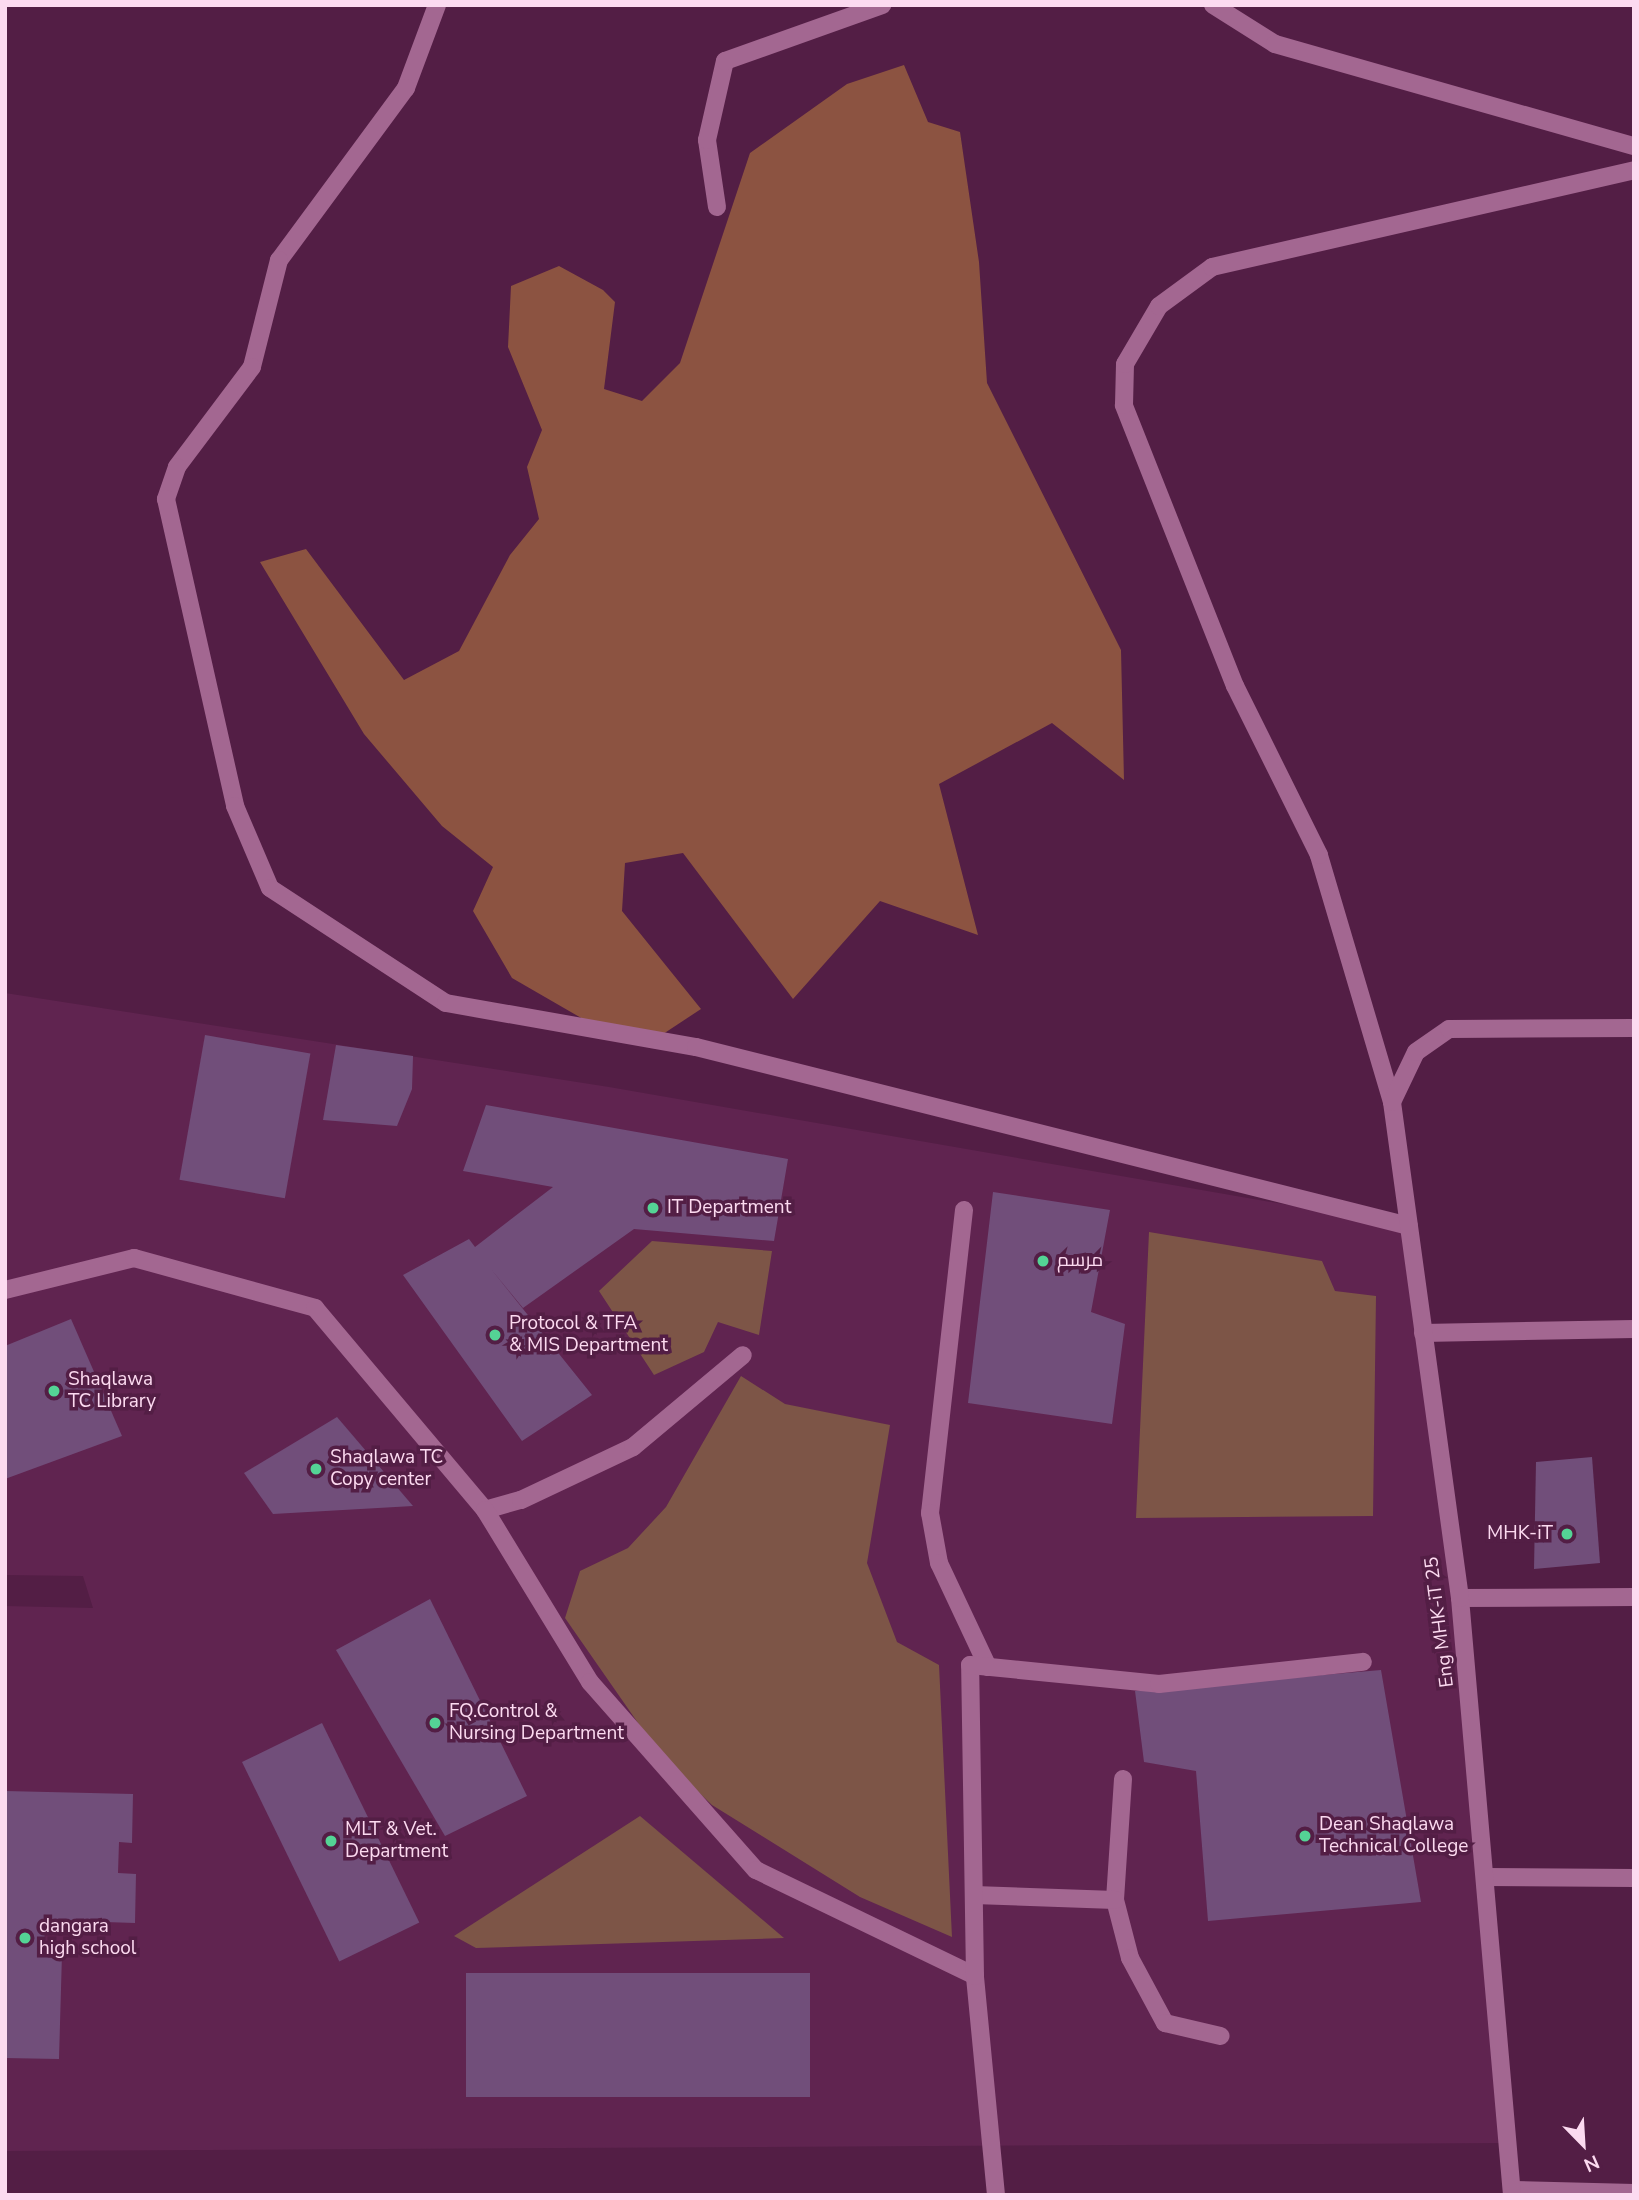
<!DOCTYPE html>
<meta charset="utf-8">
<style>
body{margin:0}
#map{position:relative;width:1639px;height:2200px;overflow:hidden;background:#531e45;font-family:"Nunito Sans",Cairo,sans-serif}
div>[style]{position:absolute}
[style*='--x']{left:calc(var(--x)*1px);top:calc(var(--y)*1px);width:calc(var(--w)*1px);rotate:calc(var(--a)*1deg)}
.built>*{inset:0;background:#602450}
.green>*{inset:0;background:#7d5547}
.forest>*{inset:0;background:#8c5341}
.building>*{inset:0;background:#714e7a;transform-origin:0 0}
.service>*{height:18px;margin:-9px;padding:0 9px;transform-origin:9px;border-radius:9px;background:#a36791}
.minor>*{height:18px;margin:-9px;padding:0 9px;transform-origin:9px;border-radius:9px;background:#a36791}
.dots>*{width:19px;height:19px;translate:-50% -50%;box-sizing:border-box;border:4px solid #531e45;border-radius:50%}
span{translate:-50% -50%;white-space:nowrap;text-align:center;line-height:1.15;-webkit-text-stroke:7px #531e45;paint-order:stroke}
.poi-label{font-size:19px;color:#fcdaf0}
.left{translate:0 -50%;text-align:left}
.right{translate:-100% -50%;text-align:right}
.street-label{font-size:19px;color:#fcdaf0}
.frame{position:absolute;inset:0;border:7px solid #fcdaf0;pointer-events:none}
.north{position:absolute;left:1548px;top:2109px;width:70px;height:70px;-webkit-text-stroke:5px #531e45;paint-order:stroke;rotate:156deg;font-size:19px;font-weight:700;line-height:28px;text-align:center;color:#fcdaf0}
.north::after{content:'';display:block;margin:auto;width:24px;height:32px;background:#fcdaf0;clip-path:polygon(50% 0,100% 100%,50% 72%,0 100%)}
</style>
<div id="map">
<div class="built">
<div style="clip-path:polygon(5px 993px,609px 1087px,1409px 1226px,1460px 1598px,1509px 2143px,5px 2151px,5px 1606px,93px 1608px,83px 1576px,5px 1575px)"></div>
</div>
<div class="green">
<div style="clip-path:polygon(1149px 1232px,1322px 1261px,1335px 1291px,1376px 1296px,1373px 1516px,1136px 1518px)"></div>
<div style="clip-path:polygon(652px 1241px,772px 1251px,759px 1335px,718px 1322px,704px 1352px,654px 1375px,599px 1291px)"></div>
<div style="clip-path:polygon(741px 1376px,785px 1404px,890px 1425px,867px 1563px,897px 1642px,939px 1665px,952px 1937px,860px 1897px,712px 1805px,661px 1756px,565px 1618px,580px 1571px,628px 1548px,666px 1507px)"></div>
<div style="clip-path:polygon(640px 1816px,784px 1938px,476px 1948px,454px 1936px)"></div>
</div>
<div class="forest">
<div style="clip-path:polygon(904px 65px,928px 122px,960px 132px,979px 262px,987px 383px,1121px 650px,1124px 780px,1052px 723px,939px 784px,978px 935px,880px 901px,793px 999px,683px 853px,625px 863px,622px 911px,701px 1009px,657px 1038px,583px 1019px,512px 978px,473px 911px,493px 867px,442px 826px,364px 734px,260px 562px,306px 549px,404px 680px,459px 651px,510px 555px,539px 519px,527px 467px,542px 430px,508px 347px,511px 286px,559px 266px,603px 290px,615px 302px,604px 389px,642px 401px,680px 363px,750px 153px,847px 84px)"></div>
</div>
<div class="building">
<div style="left:205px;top:1035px;width:107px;height:147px;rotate:10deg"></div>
<div style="clip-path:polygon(336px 1045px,413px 1056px,412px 1089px,397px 1126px,323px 1120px)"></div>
<div style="clip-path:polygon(486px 1105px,788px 1159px,774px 1241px,634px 1229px,523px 1308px,491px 1269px,592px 1395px,522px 1441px,403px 1275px,469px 1239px,475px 1247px,553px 1187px,463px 1171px)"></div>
<div style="clip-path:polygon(993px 1192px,1110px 1210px,1091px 1312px,1125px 1324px,1112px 1424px,968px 1403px)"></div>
<div style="clip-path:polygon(71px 1319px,122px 1436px,5px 1479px,5px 1346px)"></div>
<div style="clip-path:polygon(337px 1417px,413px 1506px,273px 1514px,244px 1473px)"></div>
<div style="clip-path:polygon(1592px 1457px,1600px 1563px,1534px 1569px,1536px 1462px)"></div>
<div style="clip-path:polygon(430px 1599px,527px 1796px,445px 1836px,336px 1650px)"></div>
<div style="clip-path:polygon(1381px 1670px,1421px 1902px,1208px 1921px,1196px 1771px,1144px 1762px,1135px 1691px)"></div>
<div style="left:322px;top:1723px;width:222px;height:89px;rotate:64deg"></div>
<div style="clip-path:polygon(5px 1791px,133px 1794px,132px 1843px,119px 1842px,118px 1873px,136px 1874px,135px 1923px,45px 1920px,44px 1953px,62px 1954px,59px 2059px,5px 2058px)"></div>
<div style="left:810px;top:1973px;width:124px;height:344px;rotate:90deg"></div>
</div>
<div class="service">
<div style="--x:437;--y:5;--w:89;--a:110.5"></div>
<div style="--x:406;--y:88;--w:214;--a:126.4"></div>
<div style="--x:279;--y:260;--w:110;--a:104.2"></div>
<div style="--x:252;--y:367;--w:125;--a:126.9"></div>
<div style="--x:177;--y:467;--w:34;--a:109"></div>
<div style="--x:166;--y:499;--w:315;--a:77.3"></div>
<div style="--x:235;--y:806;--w:89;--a:66.9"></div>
<div style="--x:270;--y:888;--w:210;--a:33.2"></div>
<div style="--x:446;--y:1003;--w:254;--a:10"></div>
<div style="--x:696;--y:1047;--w:735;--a:14.09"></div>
<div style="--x:1213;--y:5;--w:73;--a:32.2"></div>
<div style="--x:1275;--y:44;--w:373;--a:15.9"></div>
<div style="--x:717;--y:207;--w:68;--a:-98.5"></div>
<div style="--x:707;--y:140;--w:81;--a:-77.2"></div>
<div style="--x:725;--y:61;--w:167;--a:-19.6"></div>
<div style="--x:1392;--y:1102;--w:258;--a:-106.5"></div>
<div style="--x:1319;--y:855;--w:189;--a:-116.4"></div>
<div style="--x:1235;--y:686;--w:302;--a:-111.6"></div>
<div style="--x:1124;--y:405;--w:41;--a:-88.6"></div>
<div style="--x:1125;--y:364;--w:67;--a:-59.6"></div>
<div style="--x:1159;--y:306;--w:66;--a:-36.3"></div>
<div style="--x:1212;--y:267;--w:433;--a:-12.9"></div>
<div style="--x:964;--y:1210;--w:305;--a:96.4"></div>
<div style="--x:930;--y:1513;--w:51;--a:79.8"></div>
<div style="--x:939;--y:1563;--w:115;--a:64.8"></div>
<div style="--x:485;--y:1510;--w:37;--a:-16"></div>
<div style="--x:521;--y:1500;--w:124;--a:-25.3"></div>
<div style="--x:633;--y:1447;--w:143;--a:-39.9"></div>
<div style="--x:1123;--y:1779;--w:121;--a:93.8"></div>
<div style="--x:1115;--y:1900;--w:60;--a:75.5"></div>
<div style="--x:1130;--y:1958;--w:74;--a:61.7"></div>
<div style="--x:1165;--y:2023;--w:57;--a:13.1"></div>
<div style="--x:974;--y:1895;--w:141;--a:2"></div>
</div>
<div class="minor">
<div style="--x:5;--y:1290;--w:133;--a:-13.9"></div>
<div style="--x:134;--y:1258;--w:188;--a:15.4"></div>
<div style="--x:315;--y:1308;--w:264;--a:49.9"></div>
<div style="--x:485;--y:1510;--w:202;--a:58.6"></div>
<div style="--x:590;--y:1682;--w:251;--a:48.6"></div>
<div style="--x:756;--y:1870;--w:243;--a:25.8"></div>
<div style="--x:1423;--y:1333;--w:211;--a:-1.1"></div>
<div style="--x:1460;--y:1598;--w:174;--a:-0.3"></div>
<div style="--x:1486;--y:1877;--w:148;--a:0.4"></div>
<div style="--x:1512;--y:2190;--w:122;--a:1.4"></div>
<div style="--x:996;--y:2195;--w:220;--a:-95.5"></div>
<div style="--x:975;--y:1976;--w:311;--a:-90.9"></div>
<div style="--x:970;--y:1665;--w:190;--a:5.7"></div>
<div style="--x:1159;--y:1684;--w:205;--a:-6.2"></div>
<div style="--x:1512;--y:2195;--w:599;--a:-94.98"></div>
<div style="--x:1460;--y:1598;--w:501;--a:-97.81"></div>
<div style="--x:1392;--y:1102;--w:55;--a:-64.4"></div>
<div style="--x:1416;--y:1052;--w:40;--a:-34.9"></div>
<div style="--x:1449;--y:1029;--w:185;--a:-0.3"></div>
</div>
<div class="dots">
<div style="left:653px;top:1208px;background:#54d395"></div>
<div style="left:1043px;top:1261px;background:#54d395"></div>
<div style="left:495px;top:1335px;background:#54d395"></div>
<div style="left:54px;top:1391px;background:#54d395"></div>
<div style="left:316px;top:1469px;background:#54d395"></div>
<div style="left:1567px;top:1534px;background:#54d395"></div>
<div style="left:435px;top:1723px;background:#54d395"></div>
<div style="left:1305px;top:1836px;background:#54d395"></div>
<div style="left:331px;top:1841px;background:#54d395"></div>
<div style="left:25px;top:1938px;background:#54d395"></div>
</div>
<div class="poi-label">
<span class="left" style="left:667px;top:1208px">IT Department</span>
<span class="left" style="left:1057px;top:1261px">مرسم</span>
<span class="left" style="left:509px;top:1335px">Protocol &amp; TFA<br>&amp; MIS Department</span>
<span class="left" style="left:68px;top:1391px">Shaqlawa<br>TC Library</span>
<span class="left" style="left:330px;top:1469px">Shaqlawa TC<br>Copy center</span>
<span class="right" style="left:1553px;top:1534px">MHK-iT</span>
<span class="left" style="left:449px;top:1723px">FQ.Control &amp;<br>Nursing Department</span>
<span class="left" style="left:1319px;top:1836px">Dean Shaqlawa<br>Technical College</span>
<span class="left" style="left:345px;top:1841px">MLT &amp; Vet.<br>Department</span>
<span class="left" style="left:39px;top:1938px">dangara<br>high school</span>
</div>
<div class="street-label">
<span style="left:1440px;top:1622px;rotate:-97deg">Eng MHK-iT 25</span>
</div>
<div class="frame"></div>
<div class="north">N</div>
</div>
